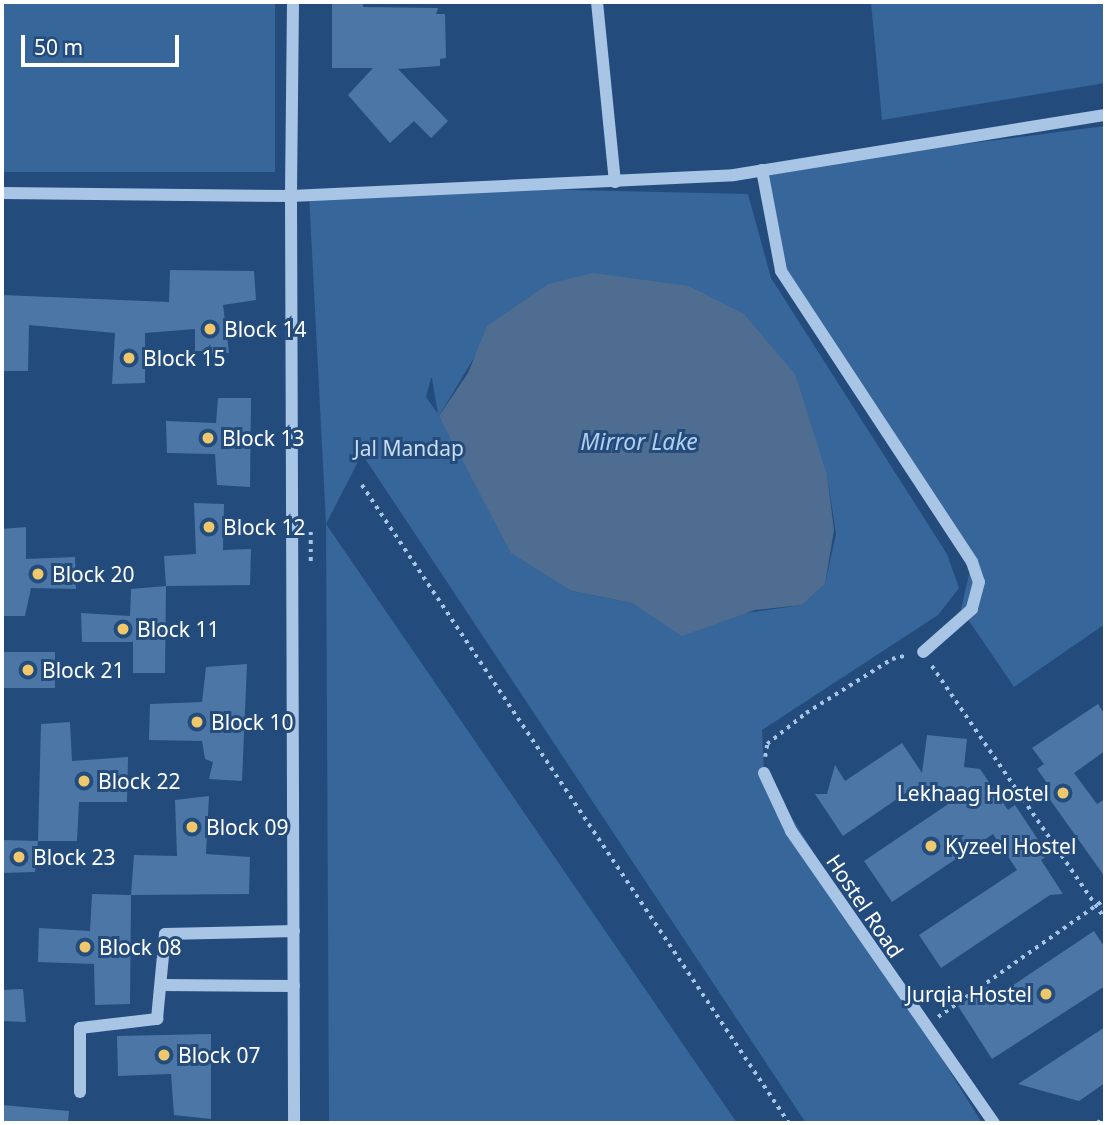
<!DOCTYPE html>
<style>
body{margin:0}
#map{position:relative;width:1107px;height:1125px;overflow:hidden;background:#234c7d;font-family:"Noto Sans",sans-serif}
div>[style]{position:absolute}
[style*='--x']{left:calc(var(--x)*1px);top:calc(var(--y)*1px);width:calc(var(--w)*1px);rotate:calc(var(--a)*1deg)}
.green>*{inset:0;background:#37669a;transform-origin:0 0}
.water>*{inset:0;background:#4f6d90}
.building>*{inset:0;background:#4c76a5;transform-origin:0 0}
.path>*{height:3.5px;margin-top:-1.75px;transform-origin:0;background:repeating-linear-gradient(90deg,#a8c5e5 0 3.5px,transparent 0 8.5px)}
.minor>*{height:12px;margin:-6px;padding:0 6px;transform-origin:6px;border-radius:6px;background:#a8c5e5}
.dots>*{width:19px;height:19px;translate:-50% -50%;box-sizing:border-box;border:4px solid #234c7d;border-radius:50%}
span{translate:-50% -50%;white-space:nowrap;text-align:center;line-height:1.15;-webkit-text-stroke:6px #234c7d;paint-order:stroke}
.poi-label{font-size:21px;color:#fff}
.left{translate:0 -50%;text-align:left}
.right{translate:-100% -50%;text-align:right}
.park-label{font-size:21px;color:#cbdef4}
.street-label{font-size:21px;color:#fff}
.water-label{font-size:23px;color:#b3cfed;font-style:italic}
.frame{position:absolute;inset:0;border:4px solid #fff;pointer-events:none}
.scale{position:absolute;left:21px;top:35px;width:158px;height:32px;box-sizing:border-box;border:4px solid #fff;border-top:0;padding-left:9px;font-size:21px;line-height:24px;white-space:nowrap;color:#fff;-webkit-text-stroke:5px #234c7d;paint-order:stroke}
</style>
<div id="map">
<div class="green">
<div style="left:2px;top:2px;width:273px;height:170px"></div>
<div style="clip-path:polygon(871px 2px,1105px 2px,1105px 83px,882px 120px)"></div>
<div style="clip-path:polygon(1105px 126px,1105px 624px,1014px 687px,961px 609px,972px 562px,776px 256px,762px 170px)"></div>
<div style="clip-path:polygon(evenodd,490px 188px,748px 194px,771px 278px,947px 554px,959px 588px,938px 615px,762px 730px,764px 773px,982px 1123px,806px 1123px,362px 454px,326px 524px,737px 1123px,329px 1123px,326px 523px,309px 194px,490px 188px,496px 321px,827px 475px,836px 534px,825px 584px,802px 605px,746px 613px,682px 635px,632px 603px,572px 591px,439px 416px,496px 321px,490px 188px,431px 378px,432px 378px,438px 414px,426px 397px,431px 378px)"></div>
</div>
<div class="water">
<div style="clip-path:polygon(593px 273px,689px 286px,744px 314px,795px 374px,827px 475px,834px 530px,825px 584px,802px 605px,755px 610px,682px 636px,632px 603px,572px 591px,511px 553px,439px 416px,468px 373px,487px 326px,548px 284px)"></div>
</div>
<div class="building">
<div style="clip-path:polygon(332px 2px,363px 2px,363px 7px,438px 8px,436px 14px,445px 14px,446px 58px,440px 59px,440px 66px,398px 69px,448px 121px,431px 138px,414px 121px,390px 143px,348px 95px,373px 68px,332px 68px)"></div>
<div style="clip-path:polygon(170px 270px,254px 271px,256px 300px,223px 305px,229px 353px,195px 354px,195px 329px,145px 333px,145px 383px,112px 384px,115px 333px,29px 325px,28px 371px,2px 371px,2px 295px,169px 302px)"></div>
<div style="clip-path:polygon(218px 398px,251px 398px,250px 487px,217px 485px,215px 454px,167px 453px,166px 421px,216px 423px)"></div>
<div style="clip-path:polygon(194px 503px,224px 504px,223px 550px,251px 549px,250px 585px,166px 586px,164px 556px,196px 554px)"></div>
<div style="clip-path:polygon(26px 527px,26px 559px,75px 557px,76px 589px,31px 588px,25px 616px,2px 616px,2px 529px)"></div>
<div style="clip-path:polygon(166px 586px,165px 673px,133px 673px,133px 642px,82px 642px,81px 613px,130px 616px,131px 589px)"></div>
<div style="left:2px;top:652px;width:53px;height:36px"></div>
<div style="clip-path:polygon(247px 664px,242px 781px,209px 779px,213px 762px,205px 759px,202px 741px,149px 740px,150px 704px,202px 702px,206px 667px)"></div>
<div style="clip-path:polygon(1098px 704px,1105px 715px,1105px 751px,1074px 773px,1097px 804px,1105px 799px,1105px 877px,1041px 787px,1047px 783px,1037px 769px,1044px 764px,1032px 748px)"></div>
<div style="clip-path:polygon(70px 722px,72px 761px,128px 757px,127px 802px,79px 802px,77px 841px,38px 841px,41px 724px)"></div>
<div style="clip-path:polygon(927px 735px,967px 739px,964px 767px,980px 769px,1008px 810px,1015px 805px,1048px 855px,1041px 860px,1063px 894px,1050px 895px,941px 968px,919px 935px,1017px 870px,993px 834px,892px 902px,864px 861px,969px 790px,916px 786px,843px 836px,815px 794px,827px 794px,835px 765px,845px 781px,902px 743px,922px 773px)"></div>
<div style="clip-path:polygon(209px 796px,206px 854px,250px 857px,249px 894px,131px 895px,134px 855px,177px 856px,175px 800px)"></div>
<div style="clip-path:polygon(2px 840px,38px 841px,35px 872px,2px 873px)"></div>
<div style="clip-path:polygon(92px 894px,131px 895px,130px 1004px,95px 1005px,94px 964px,38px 962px,39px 928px,90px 931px)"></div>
<div style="clip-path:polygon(1094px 931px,1105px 948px,1105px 986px,992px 1059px,958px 1006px,987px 987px,994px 998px)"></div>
<div style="clip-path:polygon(23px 989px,26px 1022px,2px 1021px,2px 990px)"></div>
<div style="clip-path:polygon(1105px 1027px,1105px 1083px,1079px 1101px,1018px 1084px)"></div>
<div style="clip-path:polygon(211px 1034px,211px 1119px,174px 1115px,171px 1074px,118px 1076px,117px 1036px)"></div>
<div style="clip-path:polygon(2px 1105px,69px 1111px,68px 1123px,2px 1123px)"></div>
</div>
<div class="path">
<div style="--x:362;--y:485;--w:768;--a:56.21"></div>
<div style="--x:311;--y:532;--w:31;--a:90"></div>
<div style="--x:932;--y:666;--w:306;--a:55.6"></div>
<div style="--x:765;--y:757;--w:13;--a:-81"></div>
<div style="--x:767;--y:744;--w:50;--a:-38.5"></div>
<div style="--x:806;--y:713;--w:102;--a:-32.1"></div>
<div style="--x:892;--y:659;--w:16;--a:-14"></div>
<div style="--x:938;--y:1017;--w:204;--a:-35.2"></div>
<div style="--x:1097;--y:1123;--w:9;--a:-32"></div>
</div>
<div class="minor">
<div style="--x:293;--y:2;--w:194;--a:90.6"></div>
<div style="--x:291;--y:196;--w:443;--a:-2.7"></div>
<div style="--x:734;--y:175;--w:376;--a:-9.2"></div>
<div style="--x:597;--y:2;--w:181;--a:84.3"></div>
<div style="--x:762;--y:170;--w:103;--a:79.3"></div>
<div style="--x:781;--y:271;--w:348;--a:56.7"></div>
<div style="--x:972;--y:562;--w:21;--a:71"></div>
<div style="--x:979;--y:582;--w:28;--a:105"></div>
<div style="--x:972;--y:609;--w:65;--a:138.7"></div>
<div style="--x:2;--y:193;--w:289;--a:0.6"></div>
<div style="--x:291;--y:196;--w:927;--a:89.81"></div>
<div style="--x:764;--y:773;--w:64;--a:65"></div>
<div style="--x:791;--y:831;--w:356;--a:55.2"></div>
<div style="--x:162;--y:985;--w:132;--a:0.4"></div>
<div style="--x:80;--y:1092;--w:64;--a:-90"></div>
<div style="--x:80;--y:1028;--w:78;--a:-6.7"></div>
<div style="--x:157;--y:1019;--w:85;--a:-84.6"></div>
<div style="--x:165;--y:934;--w:129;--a:-1.3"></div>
</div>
<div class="dots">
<div style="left:210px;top:329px;background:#f0c76b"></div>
<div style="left:129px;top:358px;background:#f0c76b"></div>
<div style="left:208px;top:438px;background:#f0c76b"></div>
<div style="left:209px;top:527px;background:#f0c76b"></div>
<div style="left:38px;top:574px;background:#f0c76b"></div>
<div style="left:123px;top:629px;background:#f0c76b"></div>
<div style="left:28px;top:670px;background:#f0c76b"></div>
<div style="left:197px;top:722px;background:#f0c76b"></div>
<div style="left:84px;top:781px;background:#f0c76b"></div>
<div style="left:1063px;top:793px;background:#f0c76b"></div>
<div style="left:192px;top:827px;background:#f0c76b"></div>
<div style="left:931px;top:846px;background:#f0c76b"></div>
<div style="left:19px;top:857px;background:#f0c76b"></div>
<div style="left:85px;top:947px;background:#f0c76b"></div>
<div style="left:1046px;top:994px;background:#f0c76b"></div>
<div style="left:164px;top:1055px;background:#f0c76b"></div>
</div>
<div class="poi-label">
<span class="left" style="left:224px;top:329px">Block 14</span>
<span class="left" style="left:143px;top:358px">Block 15</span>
<span class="left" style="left:222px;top:438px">Block 13</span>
<span class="left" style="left:223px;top:527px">Block 12</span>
<span class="left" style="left:52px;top:574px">Block 20</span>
<span class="left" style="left:137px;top:629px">Block 11</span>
<span class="left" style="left:42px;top:670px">Block 21</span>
<span class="left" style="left:211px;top:722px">Block 10</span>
<span class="left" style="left:98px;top:781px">Block 22</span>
<span class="right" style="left:1049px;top:793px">Lekhaag Hostel</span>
<span class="left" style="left:206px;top:827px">Block 09</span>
<span class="left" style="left:945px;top:846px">Kyzeel Hostel</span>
<span class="left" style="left:33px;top:857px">Block 23</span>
<span class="left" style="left:99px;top:947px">Block 08</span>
<span class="right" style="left:1032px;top:994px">Jurqia Hostel</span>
<span class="left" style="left:178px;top:1055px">Block 07</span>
</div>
<div class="park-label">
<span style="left:409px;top:448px">Jal Mandap</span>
</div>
<div class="street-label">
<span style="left:865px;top:906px;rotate:56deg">Hostel Road</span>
</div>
<div class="water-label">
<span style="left:639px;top:441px">Mirror Lake</span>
</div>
<div class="frame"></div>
<div class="scale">50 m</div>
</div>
